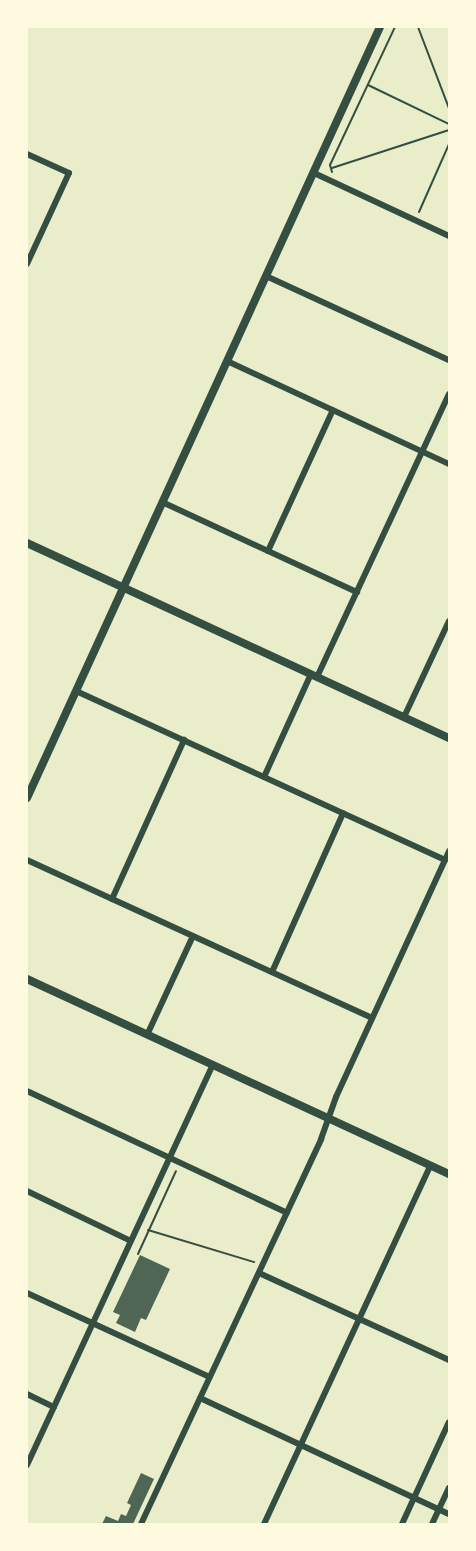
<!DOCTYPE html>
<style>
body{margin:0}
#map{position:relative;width:476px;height:1551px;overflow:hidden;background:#e9edc9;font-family:"DejaVu Sans",sans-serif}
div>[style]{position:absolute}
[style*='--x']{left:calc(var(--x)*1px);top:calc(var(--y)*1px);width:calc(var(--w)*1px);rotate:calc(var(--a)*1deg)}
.building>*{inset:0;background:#4f6655}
.path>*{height:2px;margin:-1px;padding:0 1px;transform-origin:1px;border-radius:1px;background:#344e41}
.minor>*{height:6px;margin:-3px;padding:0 3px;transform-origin:3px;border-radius:3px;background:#344e41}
.tertiary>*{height:8px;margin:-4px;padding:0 4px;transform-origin:4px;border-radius:4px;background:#344e41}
span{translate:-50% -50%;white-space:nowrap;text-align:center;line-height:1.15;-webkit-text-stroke:6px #fefae0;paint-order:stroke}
.frame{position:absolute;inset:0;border:28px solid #fefae0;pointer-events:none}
</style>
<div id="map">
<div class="building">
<div style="clip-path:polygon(140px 1255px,170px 1269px,146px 1320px,141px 1318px,135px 1332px,116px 1323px,120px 1315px,113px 1312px)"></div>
<div style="clip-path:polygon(141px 1473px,154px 1479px,133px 1524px,102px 1524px,106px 1516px,118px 1521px,121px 1514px,126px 1516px,131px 1505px,127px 1503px)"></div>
</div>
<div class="path">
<div style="--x:418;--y:27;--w:87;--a:69.1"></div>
<div style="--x:368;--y:85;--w:90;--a:25.7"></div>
<div style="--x:332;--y:168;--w:123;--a:-18"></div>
<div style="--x:332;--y:172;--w:7;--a:-106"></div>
<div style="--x:330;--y:165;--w:153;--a:-64.8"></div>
<div style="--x:419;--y:212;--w:74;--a:-66.2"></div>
<div style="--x:148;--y:1230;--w:111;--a:16.8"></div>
<div style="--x:138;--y:1254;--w:91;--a:-65.4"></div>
</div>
<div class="minor">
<div style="--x:27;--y:154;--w:46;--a:24.3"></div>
<div style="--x:69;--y:173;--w:100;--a:114.8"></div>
<div style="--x:314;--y:173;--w:149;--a:25"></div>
<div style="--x:266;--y:276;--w:201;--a:24.7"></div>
<div style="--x:227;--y:361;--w:245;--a:24.9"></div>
<div style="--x:162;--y:502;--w:215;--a:24.8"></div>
<div style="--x:268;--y:551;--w:155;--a:-65.3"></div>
<div style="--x:317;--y:677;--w:312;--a:-65"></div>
<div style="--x:76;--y:691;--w:406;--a:24.6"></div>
<div style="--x:404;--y:717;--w:106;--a:-64.9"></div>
<div style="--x:264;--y:777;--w:113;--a:-65.5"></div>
<div style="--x:27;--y:860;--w:379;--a:24.6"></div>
<div style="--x:112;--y:899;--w:175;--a:-65.6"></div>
<div style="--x:272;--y:972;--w:174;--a:-65.9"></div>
<div style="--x:147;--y:1035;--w:109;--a:-65.1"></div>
<div style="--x:27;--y:1091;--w:287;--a:25.1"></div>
<div style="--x:27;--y:1191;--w:115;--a:25.7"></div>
<div style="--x:259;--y:1273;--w:209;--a:24.6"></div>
<div style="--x:27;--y:1293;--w:201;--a:24.7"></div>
<div style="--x:27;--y:1394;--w:30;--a:26"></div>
<div style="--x:200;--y:1398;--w:275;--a:25"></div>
<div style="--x:27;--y:1465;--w:441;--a:-65.1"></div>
<div style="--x:141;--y:1524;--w:425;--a:-64.9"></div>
<div style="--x:321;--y:1139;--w:45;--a:-70.3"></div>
<div style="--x:336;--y:1097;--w:271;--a:-65.3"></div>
<div style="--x:264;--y:1524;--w:395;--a:-65.1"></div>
<div style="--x:402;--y:1524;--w:112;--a:-65.3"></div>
<div style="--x:432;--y:1524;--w:40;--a:-65"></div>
</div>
<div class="tertiary">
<div style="--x:27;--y:543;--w:465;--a:24.8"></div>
<div style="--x:27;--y:798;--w:848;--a:-65.4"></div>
<div style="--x:27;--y:979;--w:465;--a:24.8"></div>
</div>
<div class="frame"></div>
</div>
